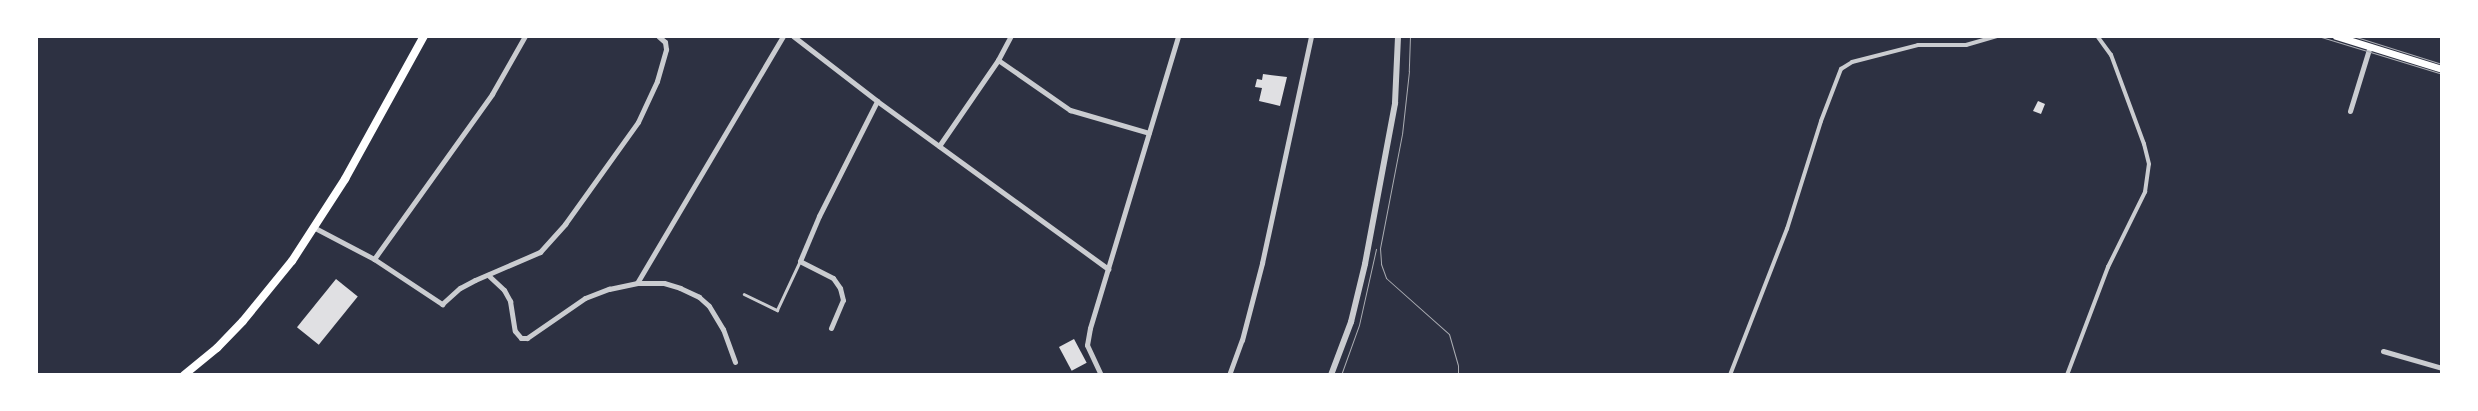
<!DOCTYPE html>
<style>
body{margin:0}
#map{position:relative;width:2478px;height:411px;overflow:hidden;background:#2d3142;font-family:Arial,sans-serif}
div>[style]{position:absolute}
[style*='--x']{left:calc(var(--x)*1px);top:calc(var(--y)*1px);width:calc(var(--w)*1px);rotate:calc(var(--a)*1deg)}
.building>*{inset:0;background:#e0e0e3;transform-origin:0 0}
.service>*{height:2.5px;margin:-1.25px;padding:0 1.25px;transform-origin:1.25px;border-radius:1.25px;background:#caccd0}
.pedestrian>*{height:4px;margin:-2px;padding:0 2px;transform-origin:2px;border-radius:2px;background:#caccd0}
.minor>*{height:5px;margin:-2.5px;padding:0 2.5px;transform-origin:2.5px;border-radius:2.5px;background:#caccd0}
.tertiary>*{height:6px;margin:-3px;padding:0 3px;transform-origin:3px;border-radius:3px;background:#caccd0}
.secondary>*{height:7px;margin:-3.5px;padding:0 3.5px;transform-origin:3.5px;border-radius:3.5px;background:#fff}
.primary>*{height:8px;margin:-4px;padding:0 4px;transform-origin:4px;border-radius:4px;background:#fff}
.tram>*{height:1px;margin:-0.5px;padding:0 0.5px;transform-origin:0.5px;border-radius:0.5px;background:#abadb3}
span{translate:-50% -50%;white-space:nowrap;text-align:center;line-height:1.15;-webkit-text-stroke:4px #fff;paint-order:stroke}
.frame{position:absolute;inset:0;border:38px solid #fff;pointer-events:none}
</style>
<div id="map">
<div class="building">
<div style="clip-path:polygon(1263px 74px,1287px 77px,1280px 106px,1259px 101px,1262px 88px,1255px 87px,1257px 79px,1262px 80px)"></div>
<div style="clip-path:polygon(2038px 101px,2045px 104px,2041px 114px,2033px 111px)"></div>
<div style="left:336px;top:279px;width:28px;height:62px;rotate:39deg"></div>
<div style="left:1074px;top:339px;width:27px;height:17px;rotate:62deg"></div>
</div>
<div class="service">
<div style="--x:744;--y:294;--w:37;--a:26"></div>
<div style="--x:777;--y:310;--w:54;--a:-64.9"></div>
</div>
<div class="pedestrian">
<div style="--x:1730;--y:375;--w:157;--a:-68.7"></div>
<div style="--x:1787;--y:229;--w:113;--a:-72.5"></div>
<div style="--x:1821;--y:121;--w:56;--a:-69"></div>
<div style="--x:1841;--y:69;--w:13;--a:-32"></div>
<div style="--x:1852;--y:62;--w:68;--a:-14.4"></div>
<div style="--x:1918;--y:45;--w:48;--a:0"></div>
<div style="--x:1966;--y:45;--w:33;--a:-16"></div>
<div style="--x:2067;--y:375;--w:116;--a:-69.2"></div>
<div style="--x:2108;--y:267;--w:84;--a:-63.7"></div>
<div style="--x:2145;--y:192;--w:28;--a:-82"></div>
<div style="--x:2149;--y:164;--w:21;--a:-104"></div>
<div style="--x:2144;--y:144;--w:95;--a:-110.3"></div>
<div style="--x:2111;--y:55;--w:24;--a:-126"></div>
</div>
<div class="minor">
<div style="--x:793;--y:36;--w:106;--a:37.7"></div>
<div style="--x:877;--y:101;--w:286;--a:36"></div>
<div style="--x:998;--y:60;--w:88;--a:34.8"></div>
<div style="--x:1070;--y:110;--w:82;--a:16.2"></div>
<div style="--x:2350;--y:111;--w:68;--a:-72.9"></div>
<div style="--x:939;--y:146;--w:104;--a:-55.5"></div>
<div style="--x:998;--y:60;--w:27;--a:-62"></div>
<div style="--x:315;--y:228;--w:67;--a:27.7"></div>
<div style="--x:374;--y:259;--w:82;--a:33.5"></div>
<div style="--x:442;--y:304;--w:24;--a:-42"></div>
<div style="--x:460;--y:288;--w:17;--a:-28"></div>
<div style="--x:475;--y:280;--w:71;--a:-23.3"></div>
<div style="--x:540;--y:252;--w:38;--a:-48"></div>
<div style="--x:565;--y:224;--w:125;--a:-54.4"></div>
<div style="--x:638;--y:122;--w:45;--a:-65.1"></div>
<div style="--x:657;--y:81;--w:33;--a:-74"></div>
<div style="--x:666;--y:49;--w:7;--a:-98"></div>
<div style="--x:665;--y:42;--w:9;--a:-139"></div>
<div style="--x:374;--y:259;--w:203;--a:-54.4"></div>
<div style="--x:492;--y:94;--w:67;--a:-60.4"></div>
<div style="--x:488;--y:275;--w:22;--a:43"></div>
<div style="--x:504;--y:290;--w:13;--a:61"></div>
<div style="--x:510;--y:301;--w:30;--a:81"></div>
<div style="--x:515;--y:331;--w:9;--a:49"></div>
<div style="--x:521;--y:338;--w:6;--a:0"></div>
<div style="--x:527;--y:338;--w:70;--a:-34.6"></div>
<div style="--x:585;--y:298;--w:26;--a:-21"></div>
<div style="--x:609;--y:289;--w:29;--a:-12"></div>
<div style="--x:637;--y:283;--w:27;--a:0"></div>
<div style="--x:664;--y:283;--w:17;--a:17"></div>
<div style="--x:680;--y:288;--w:21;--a:25"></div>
<div style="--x:699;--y:297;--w:13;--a:42"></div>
<div style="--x:709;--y:306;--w:27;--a:59"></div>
<div style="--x:723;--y:329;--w:35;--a:70"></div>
<div style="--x:637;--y:283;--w:287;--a:-59.4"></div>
<div style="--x:831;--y:328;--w:30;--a:-67"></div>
<div style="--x:843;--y:300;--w:12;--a:-104"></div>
<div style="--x:840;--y:288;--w:12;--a:-125"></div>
<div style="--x:833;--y:278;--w:37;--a:-153"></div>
<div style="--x:800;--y:261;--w:49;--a:-67.1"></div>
<div style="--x:819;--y:216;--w:129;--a:-63.2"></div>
<div style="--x:2383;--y:351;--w:61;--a:16.1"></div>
<div style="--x:1101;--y:375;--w:33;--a:-115"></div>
<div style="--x:1087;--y:345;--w:17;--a:-80"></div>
<div style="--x:1090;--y:328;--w:305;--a:-73.2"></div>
<div style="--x:1229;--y:375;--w:37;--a:-70"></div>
<div style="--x:1242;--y:340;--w:80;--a:-75.4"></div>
<div style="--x:1262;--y:263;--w:232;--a:-77.8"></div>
</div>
<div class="tertiary">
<div style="--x:1331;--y:375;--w:57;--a:-69.3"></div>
<div style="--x:1351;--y:322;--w:60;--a:-76.4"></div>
<div style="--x:1365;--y:264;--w:164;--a:-79.4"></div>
<div style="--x:1395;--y:103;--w:67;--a:-87.4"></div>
</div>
<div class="secondary">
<div style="--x:2336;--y:36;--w:111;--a:17.3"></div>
</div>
<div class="primary">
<div style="--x:184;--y:375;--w:43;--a:-39.3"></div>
<div style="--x:217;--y:348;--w:37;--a:-46"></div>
<div style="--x:243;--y:321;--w:77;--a:-50.8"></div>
<div style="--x:292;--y:261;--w:98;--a:-57.1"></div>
<div style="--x:345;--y:179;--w:163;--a:-61.1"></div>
</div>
<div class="tram">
<div style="--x:1410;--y:36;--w:35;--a:92"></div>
<div style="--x:1409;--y:71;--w:63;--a:96.3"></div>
<div style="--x:1402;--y:134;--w:116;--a:100.9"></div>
<div style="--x:1380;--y:248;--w:16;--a:86"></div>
<div style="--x:1381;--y:264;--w:15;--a:70"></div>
<div style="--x:1386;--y:278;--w:84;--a:41.6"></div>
<div style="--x:1449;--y:334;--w:32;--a:74"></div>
<div style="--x:1458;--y:365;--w:10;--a:90"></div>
<div style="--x:2318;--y:36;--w:130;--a:17"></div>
<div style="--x:2353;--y:36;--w:93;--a:17.5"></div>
<div style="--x:1341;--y:375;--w:53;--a:-70.2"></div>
<div style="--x:1359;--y:325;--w:78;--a:-77.4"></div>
</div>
<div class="frame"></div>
</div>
